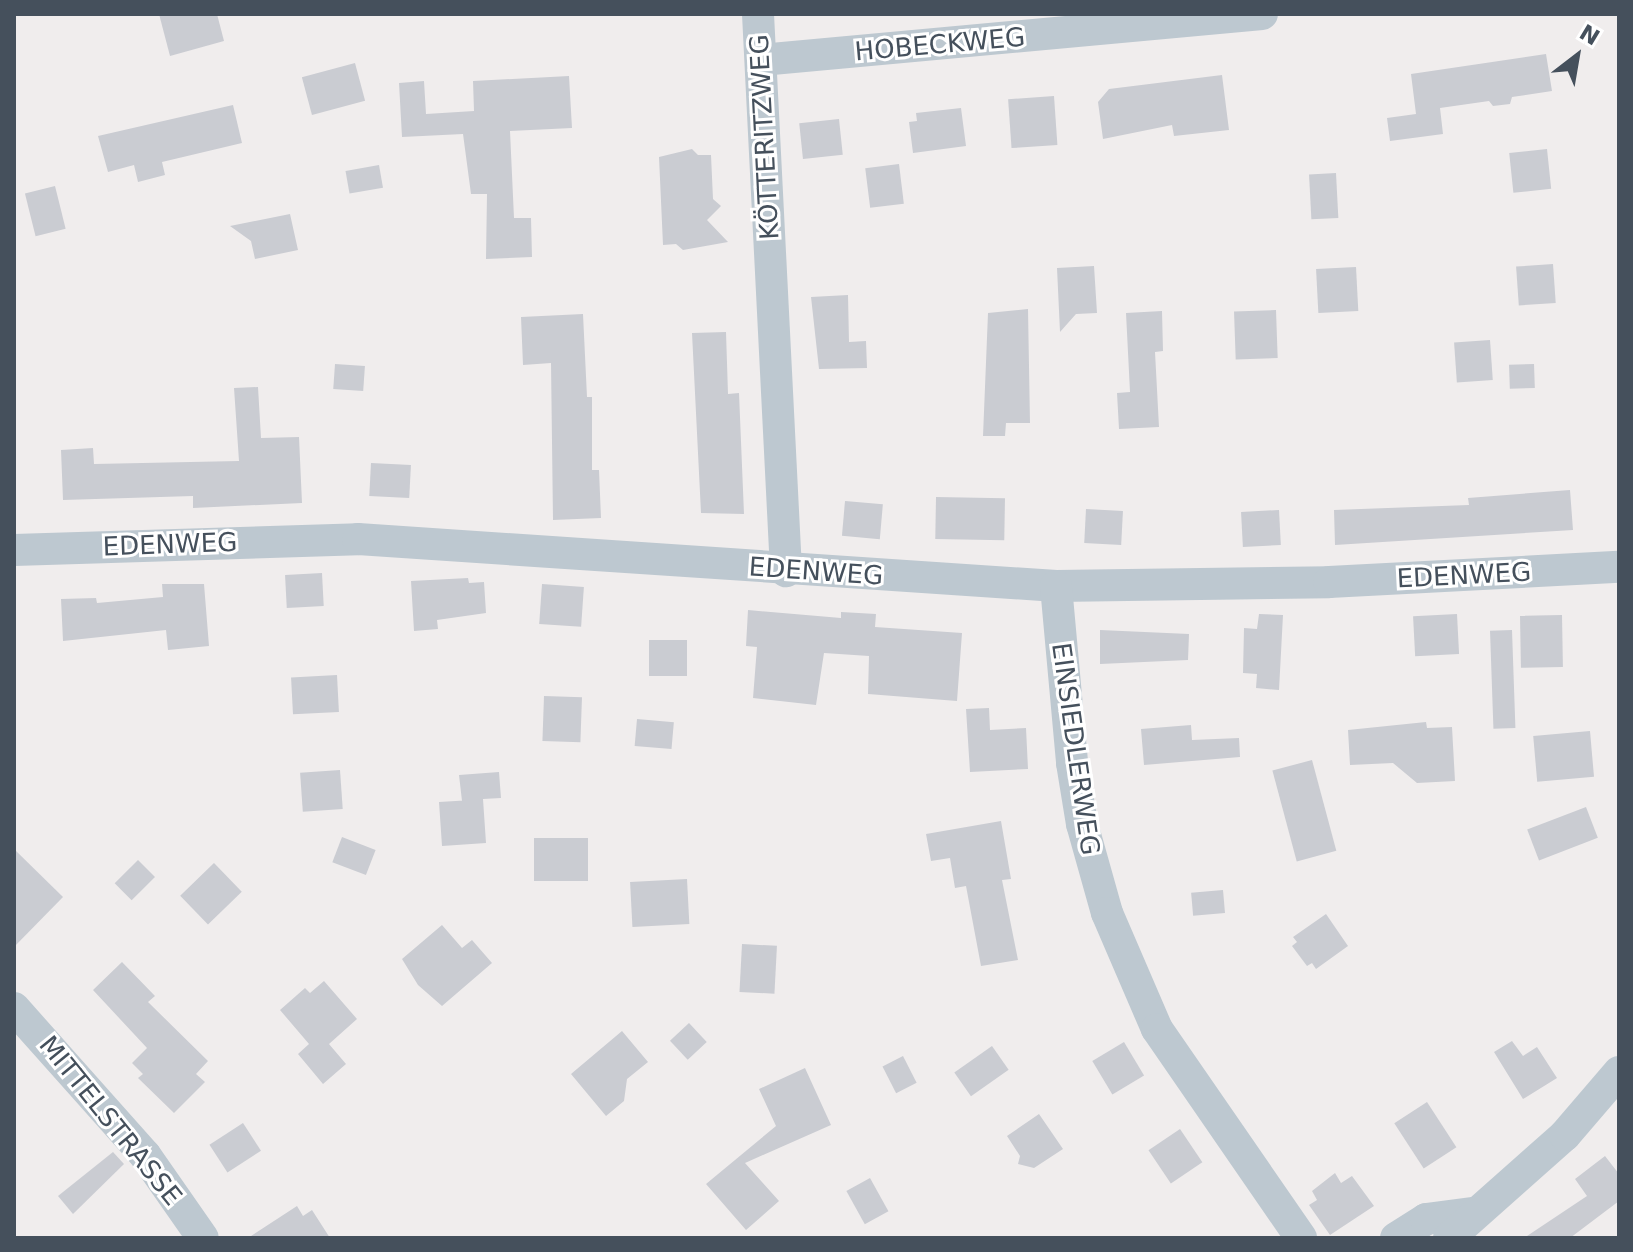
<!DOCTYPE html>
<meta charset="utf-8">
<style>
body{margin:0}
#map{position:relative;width:1633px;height:1252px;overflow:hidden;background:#f0eded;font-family:"DejaVu Sans",sans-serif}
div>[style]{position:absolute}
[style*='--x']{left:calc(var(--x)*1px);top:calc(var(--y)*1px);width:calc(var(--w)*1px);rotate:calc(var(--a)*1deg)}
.building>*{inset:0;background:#caccd2;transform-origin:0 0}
.street>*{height:32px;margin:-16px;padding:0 16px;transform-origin:16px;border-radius:16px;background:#bdc8d0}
span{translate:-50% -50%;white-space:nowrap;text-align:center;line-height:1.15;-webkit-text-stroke:6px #fff;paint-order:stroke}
.street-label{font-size:26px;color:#45505c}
.frame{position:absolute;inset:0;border:16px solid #45505c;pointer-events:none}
.north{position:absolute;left:1537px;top:16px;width:80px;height:80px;-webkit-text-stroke:6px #fff;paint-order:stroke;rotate:31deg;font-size:22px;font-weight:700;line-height:32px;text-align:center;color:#45505c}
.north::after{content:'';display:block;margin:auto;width:28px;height:36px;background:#45505c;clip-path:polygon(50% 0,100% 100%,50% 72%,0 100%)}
</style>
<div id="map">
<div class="building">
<div style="clip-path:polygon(159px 14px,217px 14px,224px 41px,170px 56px)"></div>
<div style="clip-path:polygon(1546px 54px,1552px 91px,1512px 97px,1510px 104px,1493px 106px,1489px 101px,1440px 108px,1443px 134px,1390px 141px,1387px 118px,1416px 114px,1411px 74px)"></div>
<div style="left:355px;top:63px;width:39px;height:55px;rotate:75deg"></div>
<div style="clip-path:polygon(1222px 75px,1229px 130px,1174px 136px,1172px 125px,1103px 139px,1098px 102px,1109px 89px)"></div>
<div style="clip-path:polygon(569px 76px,572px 128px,510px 131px,514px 218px,531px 218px,532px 257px,486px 259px,487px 194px,471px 194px,463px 134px,402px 137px,399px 83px,424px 81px,426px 114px,474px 111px,473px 81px)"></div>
<div style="left:1054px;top:96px;width:49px;height:46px;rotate:86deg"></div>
<div style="clip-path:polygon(233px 105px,242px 143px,162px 162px,165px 175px,138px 182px,134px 165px,108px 172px,98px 136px)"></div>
<div style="clip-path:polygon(961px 108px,966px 146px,913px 153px,909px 122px,917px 121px,916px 113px)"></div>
<div style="left:839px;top:119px;width:36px;height:40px;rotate:84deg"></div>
<div style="clip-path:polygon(692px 149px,698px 155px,711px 155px,713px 199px,721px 206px,707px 220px,728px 242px,683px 250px,676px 244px,663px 245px,659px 157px)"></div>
<div style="left:1547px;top:149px;width:40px;height:38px;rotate:84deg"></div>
<div style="left:899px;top:164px;width:40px;height:34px;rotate:83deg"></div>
<div style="left:379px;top:165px;width:23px;height:34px;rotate:80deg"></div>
<div style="left:1336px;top:173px;width:45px;height:27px;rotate:87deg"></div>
<div style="left:55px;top:186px;width:44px;height:31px;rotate:76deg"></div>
<div style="clip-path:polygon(290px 214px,298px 250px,255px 259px,251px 241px,230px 226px)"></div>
<div style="left:1553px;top:264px;width:39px;height:37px;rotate:86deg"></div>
<div style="clip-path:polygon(1094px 266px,1097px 313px,1076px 314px,1060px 332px,1057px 268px)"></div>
<div style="left:1356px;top:267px;width:44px;height:40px;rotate:87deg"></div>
<div style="clip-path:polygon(848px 295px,849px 342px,866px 341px,867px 368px,819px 369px,811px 297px)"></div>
<div style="clip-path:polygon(1028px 309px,1030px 423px,1006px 423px,1005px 436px,983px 436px,988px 313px)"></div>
<div style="left:1276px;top:310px;width:48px;height:42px;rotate:88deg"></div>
<div style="clip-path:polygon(1162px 311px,1163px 351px,1155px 352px,1159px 427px,1119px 429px,1117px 393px,1130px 392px,1126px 313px)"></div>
<div style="clip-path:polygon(583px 314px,587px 397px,592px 397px,592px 470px,599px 470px,601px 518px,553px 520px,551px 363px,523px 365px,521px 317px)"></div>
<div style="clip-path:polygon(726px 332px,728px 394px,739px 393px,744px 514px,701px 513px,692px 333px)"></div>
<div style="left:1490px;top:340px;width:40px;height:36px;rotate:86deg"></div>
<div style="left:335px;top:364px;width:30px;height:25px;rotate:4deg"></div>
<div style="left:1534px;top:364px;width:24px;height:25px;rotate:88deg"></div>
<div style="clip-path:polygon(258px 387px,261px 438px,299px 437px,302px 503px,193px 508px,193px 496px,63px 500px,61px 450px,93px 448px,94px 464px,239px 461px,234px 388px)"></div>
<div style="left:371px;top:463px;width:40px;height:33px;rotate:3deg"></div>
<div style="clip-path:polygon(1570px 490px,1573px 530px,1335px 545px,1334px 510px,1469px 505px,1468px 498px)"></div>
<div style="left:936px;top:497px;width:69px;height:42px;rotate:1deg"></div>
<div style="left:845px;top:501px;width:38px;height:35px;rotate:5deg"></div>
<div style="left:1086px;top:509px;width:37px;height:34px;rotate:3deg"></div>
<div style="left:1279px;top:510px;width:35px;height:38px;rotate:87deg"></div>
<div style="left:322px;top:573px;width:33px;height:37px;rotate:87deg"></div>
<div style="clip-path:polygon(468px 578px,469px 583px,484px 582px,486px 613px,437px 620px,438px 629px,414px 631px,411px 581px)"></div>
<div style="clip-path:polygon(162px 584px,204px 584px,209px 646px,168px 650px,166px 630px,63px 641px,61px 599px,96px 598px,97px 603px,163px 597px)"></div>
<div style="left:542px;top:584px;width:42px;height:40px;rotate:4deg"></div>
<div style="clip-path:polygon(748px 610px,841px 618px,841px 612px,876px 614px,875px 627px,962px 633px,957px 701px,868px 694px,869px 656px,824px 653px,816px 705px,753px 698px,757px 647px,746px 646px)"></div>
<div style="clip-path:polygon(1259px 614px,1283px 615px,1279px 690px,1256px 688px,1257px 674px,1243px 673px,1244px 628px,1257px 629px)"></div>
<div style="left:1457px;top:614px;width:40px;height:44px;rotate:87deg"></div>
<div style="left:1562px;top:615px;width:52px;height:42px;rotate:89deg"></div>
<div style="clip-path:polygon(1100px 630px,1189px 634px,1188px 660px,1100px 664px)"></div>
<div style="left:1512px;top:630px;width:98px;height:22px;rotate:88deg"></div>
<div style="left:649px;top:640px;width:38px;height:36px"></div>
<div style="left:337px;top:675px;width:37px;height:46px;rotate:87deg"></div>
<div style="left:544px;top:696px;width:38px;height:45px;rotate:2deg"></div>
<div style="clip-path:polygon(989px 708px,990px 730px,1026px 728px,1028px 769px,970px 772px,966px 709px)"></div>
<div style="left:637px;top:719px;width:37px;height:27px;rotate:5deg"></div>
<div style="clip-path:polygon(1426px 722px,1427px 728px,1452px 727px,1455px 781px,1417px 783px,1393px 763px,1350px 765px,1348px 730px)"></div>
<div style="clip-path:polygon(1191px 725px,1192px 740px,1239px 738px,1240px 757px,1144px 765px,1141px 729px)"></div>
<div style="left:1590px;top:731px;width:46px;height:57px;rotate:85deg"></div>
<div style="left:1312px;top:760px;width:94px;height:41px;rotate:75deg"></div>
<div style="left:340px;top:770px;width:39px;height:40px;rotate:86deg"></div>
<div style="clip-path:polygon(499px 772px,501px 798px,483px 799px,486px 843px,442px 846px,439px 802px,472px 800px,462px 801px,459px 775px)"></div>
<div style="left:1586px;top:807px;width:33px;height:63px;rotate:69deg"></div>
<div style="clip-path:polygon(1001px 821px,1011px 879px,1002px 880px,1018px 960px,981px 966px,966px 886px,955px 888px,950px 858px,931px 861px,926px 834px)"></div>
<div style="left:342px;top:837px;width:36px;height:27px;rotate:21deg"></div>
<div style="left:534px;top:838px;width:54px;height:43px"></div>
<div style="clip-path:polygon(14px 849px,63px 897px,14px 947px)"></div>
<div style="left:138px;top:860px;width:24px;height:33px;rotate:45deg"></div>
<div style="left:214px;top:863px;width:40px;height:47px;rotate:46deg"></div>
<div style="left:687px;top:879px;width:45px;height:57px;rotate:87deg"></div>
<div style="left:1223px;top:890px;width:23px;height:32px;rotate:85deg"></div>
<div style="clip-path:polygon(1326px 914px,1348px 946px,1316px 969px,1312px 963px,1307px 966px,1292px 946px,1297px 942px,1293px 937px)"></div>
<div style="clip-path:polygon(442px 925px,462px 948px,472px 940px,492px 963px,442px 1006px,418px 985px,402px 959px)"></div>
<div style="left:742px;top:944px;width:35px;height:48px;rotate:3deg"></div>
<div style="clip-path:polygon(122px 962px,155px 996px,148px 1002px,208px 1061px,196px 1074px,205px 1082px,174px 1113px,138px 1078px,143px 1074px,132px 1063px,147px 1048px,93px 990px)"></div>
<div style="clip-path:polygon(324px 981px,357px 1019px,329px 1044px,346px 1064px,323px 1084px,298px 1054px,309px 1044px,280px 1010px,305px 988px,310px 993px)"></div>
<div style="left:689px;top:1023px;width:26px;height:26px;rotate:47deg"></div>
<div style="clip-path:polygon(622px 1031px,648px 1062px,627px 1079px,624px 1101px,606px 1116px,571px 1074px)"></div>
<div style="clip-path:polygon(1512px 1041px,1523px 1056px,1537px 1047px,1557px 1078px,1523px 1099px,1494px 1052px)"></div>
<div style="left:1124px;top:1042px;width:39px;height:37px;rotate:59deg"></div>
<div style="left:992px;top:1046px;width:29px;height:46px;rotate:55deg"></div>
<div style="left:903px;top:1056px;width:30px;height:23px;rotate:63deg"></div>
<div style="clip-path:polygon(805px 1068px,831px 1125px,745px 1163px,779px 1201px,746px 1230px,706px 1184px,776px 1126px,759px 1089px)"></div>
<div style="left:1427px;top:1102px;width:54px;height:39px;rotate:57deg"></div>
<div style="clip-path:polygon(1039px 1114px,1063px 1149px,1034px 1168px,1018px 1164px,1020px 1156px,1007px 1136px)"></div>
<div style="left:243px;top:1123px;width:33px;height:40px;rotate:57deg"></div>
<div style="left:1180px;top:1129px;width:40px;height:38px;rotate:56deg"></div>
<div style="clip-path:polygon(113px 1152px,124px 1164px,73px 1214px,58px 1196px)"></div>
<div style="clip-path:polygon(1605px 1156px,1619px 1174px,1619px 1201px,1570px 1238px,1524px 1238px,1587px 1196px,1575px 1179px)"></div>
<div style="clip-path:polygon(1335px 1173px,1341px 1183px,1352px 1176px,1374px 1206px,1330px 1235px,1309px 1205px,1317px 1200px,1312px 1191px)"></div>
<div style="left:870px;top:1178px;width:38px;height:27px;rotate:61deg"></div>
<div style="clip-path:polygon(297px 1206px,303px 1216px,312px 1210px,330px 1238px,248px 1238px)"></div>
</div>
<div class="street">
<div style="--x:758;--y:14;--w:558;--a:87.12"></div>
<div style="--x:761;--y:60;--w:503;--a:-5.25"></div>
<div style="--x:14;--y:550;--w:344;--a:-1.8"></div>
<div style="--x:358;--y:539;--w:700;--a:3.85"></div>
<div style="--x:1056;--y:586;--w:273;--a:-0.8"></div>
<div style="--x:1329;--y:582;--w:290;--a:-3"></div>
<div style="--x:1056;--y:586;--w:178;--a:84.8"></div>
<div style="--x:1072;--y:763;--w:62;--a:80.7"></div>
<div style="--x:1082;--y:824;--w:92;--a:74.3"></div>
<div style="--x:1107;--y:913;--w:126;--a:66.7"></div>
<div style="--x:1157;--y:1029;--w:254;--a:55.4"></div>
<div style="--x:14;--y:1008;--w:197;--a:48.3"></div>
<div style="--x:145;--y:1155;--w:101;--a:55.1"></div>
<div style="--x:1396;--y:1238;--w:36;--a:-32"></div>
<div style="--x:1426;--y:1219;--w:46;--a:-7.4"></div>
<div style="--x:1449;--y:1238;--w:155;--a:-41.6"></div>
<div style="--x:1565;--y:1135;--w:83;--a:-49.4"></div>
</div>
<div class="street-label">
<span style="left:940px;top:45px;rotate:-5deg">HOBECKWEG</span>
<span style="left:765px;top:137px;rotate:-93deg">KÖTTERITZWEG</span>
<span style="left:170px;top:545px;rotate:-2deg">EDENWEG</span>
<span style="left:816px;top:572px;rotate:4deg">EDENWEG</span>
<span style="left:1464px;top:576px;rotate:-3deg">EDENWEG</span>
<span style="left:1075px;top:749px;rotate:82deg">EINSIEDLERWEG</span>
<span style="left:110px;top:1121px;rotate:51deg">MITTELSTRASSE</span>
</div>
<div class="frame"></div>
<div class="north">N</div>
</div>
